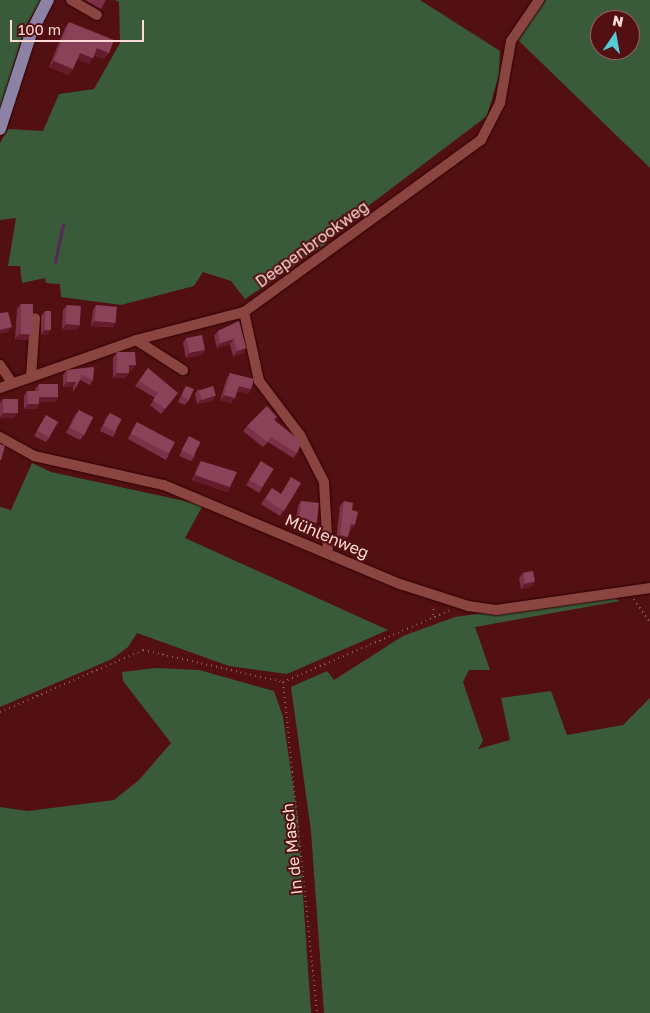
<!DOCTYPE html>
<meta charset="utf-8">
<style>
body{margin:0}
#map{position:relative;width:650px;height:1013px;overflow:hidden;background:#521012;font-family:"Golos Text",sans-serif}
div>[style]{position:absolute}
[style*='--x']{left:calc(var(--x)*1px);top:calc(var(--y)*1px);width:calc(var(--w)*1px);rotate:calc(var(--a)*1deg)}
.green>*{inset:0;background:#395b39}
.stream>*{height:2.5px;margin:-1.25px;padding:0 1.25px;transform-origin:1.25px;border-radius:1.25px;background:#5a265f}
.path>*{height:2px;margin-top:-1px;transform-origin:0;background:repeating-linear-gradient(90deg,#925b5c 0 1px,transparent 0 5px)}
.roads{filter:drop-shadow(0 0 1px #2f0003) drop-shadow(0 0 1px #2f0003)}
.minor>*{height:10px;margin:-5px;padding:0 5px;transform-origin:5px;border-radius:5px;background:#8b4541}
.major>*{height:12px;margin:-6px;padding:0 6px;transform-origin:6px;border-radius:6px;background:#8c82a6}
.wall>*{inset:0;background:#7b3047}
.shaded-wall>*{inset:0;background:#651b2b;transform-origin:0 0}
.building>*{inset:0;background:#894257;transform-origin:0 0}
span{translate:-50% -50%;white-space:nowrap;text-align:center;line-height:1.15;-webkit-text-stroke:4px #521012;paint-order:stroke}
.street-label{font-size:16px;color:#fedbd8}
.north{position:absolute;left:590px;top:10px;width:50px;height:50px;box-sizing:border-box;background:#521012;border:1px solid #976161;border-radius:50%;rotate:12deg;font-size:14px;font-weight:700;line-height:20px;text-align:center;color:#fedbd8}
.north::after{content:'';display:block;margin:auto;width:18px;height:22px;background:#52cbd7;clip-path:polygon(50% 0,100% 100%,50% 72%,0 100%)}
.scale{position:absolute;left:10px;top:20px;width:134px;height:22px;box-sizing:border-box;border:2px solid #fedbd8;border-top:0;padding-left:6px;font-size:15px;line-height:18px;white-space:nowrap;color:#fedbd8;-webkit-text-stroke:4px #521012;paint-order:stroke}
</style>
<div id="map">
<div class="green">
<div style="clip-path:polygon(0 0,41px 0,25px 27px,0 110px)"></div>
<div style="clip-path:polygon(115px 0,420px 0,500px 51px,499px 75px,487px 116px,330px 235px,326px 244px,245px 299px,231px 281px,203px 272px,194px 286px,121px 305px,61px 297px,60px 284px,46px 283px,45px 278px,22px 283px,20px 266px,8px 266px,16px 218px,0 220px,0 143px,8px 129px,43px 131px,59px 94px,94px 89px,120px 43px,119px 2px)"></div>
<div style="clip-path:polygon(evenodd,545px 0,650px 0,650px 168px,518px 40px,545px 0,600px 20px,630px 20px,630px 50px,600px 50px,600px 20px)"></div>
<div style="clip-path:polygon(32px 463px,51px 472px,203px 505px,185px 538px,388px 630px,287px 674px,229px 666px,137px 633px,128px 647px,112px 659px,0 707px,0 507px,11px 510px)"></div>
<div style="clip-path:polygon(611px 596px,620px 601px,475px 627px,490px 670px,469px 670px,463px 682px,483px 741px,478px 749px,510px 740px,501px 698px,551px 691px,567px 735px,623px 725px,650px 698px,650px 1013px,324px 1013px,311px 831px,291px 687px,327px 671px,334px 680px,403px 636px,455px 617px)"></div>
<div style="clip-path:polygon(155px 668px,199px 670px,274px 691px,283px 717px,298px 821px,311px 1013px,0 1013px,0 807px,28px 811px,114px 800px,139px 780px,171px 743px,123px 681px,122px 672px)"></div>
</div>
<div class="stream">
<div style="--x:55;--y:262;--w:38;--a:-78"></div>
</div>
<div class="path">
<div style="--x:634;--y:599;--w:29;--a:56"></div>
<div style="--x:433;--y:615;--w:10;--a:-84"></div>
<div style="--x:283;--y:682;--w:333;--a:84.1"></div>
<div style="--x:0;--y:712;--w:156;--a:-23.4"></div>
<div style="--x:143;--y:650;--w:144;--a:12.9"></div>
<div style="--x:283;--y:682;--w:183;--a:-23.2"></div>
</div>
<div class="roads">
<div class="minor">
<div style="--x:71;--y:0;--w:30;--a:30"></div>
<div style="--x:244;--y:312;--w:71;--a:77.7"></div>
<div style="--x:259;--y:381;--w:68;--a:52.8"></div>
<div style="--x:300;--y:435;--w:53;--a:62.9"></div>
<div style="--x:324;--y:482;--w:71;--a:86.8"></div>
<div style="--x:136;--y:340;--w:56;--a:32.6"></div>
<div style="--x:0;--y:365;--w:22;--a:56"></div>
<div style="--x:31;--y:377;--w:59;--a:-86.1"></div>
<div style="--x:0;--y:388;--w:144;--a:-19.4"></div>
<div style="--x:136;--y:340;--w:112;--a:-14.5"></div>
<div style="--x:244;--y:312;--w:293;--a:-36"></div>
<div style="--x:481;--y:140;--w:42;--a:-62.8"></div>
<div style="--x:500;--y:103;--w:63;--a:-79.9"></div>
<div style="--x:511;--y:41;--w:50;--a:-55.7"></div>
<div style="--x:0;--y:437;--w:39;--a:29"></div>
<div style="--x:34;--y:456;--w:133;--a:12.6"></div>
<div style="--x:164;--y:485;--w:256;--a:22.8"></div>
<div style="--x:400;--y:584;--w:71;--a:17.9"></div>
<div style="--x:468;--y:606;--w:28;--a:8"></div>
<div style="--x:496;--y:610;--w:156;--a:-8.1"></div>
</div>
<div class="major">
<div style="--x:0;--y:129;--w:101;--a:-72.1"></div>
<div style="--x:31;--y:33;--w:37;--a:-63"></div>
</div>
</div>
<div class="wall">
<div style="clip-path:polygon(85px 0,106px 0,101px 9px)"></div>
<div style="clip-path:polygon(69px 22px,109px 53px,104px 59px,94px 55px,89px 64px,77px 59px,69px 75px,49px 67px,65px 28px)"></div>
<div style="clip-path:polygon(21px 304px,30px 335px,27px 340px,15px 339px,17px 309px)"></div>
<div style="clip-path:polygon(67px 305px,80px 325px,76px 330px,62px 329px,63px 310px)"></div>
<div style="clip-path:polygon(96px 305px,116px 322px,113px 327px,91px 326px,93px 310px)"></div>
<div style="clip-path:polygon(45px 311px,50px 330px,47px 335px,41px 335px,41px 316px)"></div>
<div style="clip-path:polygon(239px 321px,246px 348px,243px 353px,233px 356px,230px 344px,217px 348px,214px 336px,218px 331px)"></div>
<div style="clip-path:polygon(186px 338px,205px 350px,202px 355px,186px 358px,183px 343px)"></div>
<div style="clip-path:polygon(117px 352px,132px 370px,129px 370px,125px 378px,113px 378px,113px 358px)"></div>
<div style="clip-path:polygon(94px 367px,93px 380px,90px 385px,80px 380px,73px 392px,73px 387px,63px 387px,63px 375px,67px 370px)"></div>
<div style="clip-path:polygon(148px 368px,174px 398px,161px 414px,150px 405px,155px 398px,135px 386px)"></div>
<div style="clip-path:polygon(230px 373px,251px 389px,248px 394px,237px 391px,231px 403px,220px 400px,227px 378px)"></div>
<div style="clip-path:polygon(39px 384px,58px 397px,55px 402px,39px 402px,39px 404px,36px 409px,24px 409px,24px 396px,27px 391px,35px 391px,35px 389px)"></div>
<div style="clip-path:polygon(186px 386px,189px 400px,185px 405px,178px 402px,183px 391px)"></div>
<div style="clip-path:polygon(198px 389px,212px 401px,197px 404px,195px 394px)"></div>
<div style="clip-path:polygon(3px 399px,14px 418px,0 418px,0 403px)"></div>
<div style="clip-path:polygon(79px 410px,84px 435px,80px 440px,66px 433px,75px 415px)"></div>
<div style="clip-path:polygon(110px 413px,116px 432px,113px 437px,100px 431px,106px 418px)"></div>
<div style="clip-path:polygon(46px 415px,50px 437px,46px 442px,34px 436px)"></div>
<div style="clip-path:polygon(275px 420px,297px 453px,293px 458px,268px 442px,263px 447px,243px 431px,247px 426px)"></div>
<div style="clip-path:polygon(137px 422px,169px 455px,166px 460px,128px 439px,134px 427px)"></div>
<div style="clip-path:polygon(189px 436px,195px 456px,191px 461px,179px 456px)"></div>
<div style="clip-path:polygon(201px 461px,230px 487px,227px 492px,192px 480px,198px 466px)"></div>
<div style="clip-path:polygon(261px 461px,262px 488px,259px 493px,246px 485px)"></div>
<div style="clip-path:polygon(301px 483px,280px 516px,261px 504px,272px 488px,280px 494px)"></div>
<div style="clip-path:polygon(301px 501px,313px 528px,295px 526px,298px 506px)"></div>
<div style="clip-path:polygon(344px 501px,352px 510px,352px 530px,350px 529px,348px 537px,344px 542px,336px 541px,340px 506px)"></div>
<div style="clip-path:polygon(523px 573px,531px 587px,521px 589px,519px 578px)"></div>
</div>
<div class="shaded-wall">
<div style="clip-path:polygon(97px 48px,109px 53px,104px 59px,93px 54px)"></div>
<div style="clip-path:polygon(80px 53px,93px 58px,89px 64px,76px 59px)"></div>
<div style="clip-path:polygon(54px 61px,73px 69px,69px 75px,49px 67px)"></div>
<div style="clip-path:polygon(94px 321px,116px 322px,113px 327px,91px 326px)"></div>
<div style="clip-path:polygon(66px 324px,80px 325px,76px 330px,62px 329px)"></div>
<div style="clip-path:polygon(12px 327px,8px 332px,0 334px,0 330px)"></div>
<div style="clip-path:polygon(44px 330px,50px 330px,47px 335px,41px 335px)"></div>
<div style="clip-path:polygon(19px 334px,30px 335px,27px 340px,15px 339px)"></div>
<div style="clip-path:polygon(234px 339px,230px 344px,217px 348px,220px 343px)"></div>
<div style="clip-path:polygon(246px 348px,243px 353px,233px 356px,237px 351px)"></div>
<div style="clip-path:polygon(205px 350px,202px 355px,186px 358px,189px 353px)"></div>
<div style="clip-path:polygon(129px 365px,136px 365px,132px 370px,125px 370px)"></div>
<div style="clip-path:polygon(117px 373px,129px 373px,125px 378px,113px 378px)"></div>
<div style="clip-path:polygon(67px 382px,76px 382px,73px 387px,63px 387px)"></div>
<div style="clip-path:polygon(239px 386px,251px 389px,248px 394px,235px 391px)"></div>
<div style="clip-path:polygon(224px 395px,235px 398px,231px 403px,220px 400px)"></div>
<div style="clip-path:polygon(216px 396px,212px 401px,197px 404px,201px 399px)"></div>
<div style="clip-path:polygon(39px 397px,58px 397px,55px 402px,35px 402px)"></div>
<div style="clip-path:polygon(28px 404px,39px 404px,36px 409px,24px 409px)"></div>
<div style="clip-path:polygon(3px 413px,18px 413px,14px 418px,0 418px)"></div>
<div style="left:195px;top:475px;width:37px;height:6px;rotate:19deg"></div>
<div style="clip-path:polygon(299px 521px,316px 523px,313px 528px,295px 526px)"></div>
<div style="clip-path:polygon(351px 524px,355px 525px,352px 530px,348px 529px)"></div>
<div style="clip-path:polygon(340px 535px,348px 537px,344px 542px,336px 541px)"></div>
<div style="clip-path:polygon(535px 582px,531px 587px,521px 589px,524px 584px)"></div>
</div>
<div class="building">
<div style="clip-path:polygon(69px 22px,114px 40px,109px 53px,97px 48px,93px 58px,80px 53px,73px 69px,54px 61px)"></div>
<div style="left:21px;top:304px;width:12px;height:30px"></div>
<div style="left:67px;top:305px;width:14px;height:19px;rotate:4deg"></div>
<div style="left:96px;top:305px;width:21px;height:16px;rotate:5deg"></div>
<div style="left:45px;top:311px;width:6px;height:19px"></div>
<div style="clip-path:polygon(8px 312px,12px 327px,0 330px,0 313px)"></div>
<div style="clip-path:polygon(239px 321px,246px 348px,237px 351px,234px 339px,220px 343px,218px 331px)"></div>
<div style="left:202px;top:335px;width:15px;height:16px;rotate:79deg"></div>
<div style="clip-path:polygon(117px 352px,135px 352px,136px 365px,129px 365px,129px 373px,117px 373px)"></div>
<div style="clip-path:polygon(94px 367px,93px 380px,82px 375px,76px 387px,76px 382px,67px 382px,67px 370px)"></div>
<div style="clip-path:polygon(148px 368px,178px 393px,165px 409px,153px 400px,158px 393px,139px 381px)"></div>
<div style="clip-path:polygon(230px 373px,254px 379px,251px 389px,239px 386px,235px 398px,224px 395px)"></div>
<div style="clip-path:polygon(39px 384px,58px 384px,58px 397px,39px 397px,39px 404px,28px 404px,27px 391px,39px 391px)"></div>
<div style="clip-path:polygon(186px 386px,194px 389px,189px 400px,182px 396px)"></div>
<div style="left:213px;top:386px;width:10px;height:15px;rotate:73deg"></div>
<div style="left:3px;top:399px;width:15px;height:14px"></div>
<div style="clip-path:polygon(267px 406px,277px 417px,274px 420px,302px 442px,297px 453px,271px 437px,267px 442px,247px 426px)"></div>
<div style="left:79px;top:410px;width:16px;height:20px;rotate:27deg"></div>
<div style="left:110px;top:413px;width:13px;height:14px;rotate:27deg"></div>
<div style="left:46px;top:415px;width:14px;height:18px;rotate:30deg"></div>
<div style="left:137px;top:422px;width:43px;height:13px;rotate:28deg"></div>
<div style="left:189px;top:436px;width:13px;height:16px;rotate:27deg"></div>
<div style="clip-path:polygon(0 444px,5px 446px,1px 460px,0 460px)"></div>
<div style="clip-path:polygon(201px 461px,237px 472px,230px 487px,195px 475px)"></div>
<div style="left:261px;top:461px;width:15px;height:22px;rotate:32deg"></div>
<div style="clip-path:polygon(291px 477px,301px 483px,284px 511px,265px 499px,272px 488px,281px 494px)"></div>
<div style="left:301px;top:501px;width:18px;height:20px;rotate:6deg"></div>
<div style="clip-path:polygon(344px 501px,353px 503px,352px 510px,358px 512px,355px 525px,351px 524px,348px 537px,340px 535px)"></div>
<div style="left:533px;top:571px;width:11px;height:10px;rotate:80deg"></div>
</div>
<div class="street-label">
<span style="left:312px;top:244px;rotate:-36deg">Deepenbrookweg</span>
<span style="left:327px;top:536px;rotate:23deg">Mühlenweg</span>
<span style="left:292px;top:849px;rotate:-96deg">In de Masch</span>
</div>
<div class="north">N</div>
<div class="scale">100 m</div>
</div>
